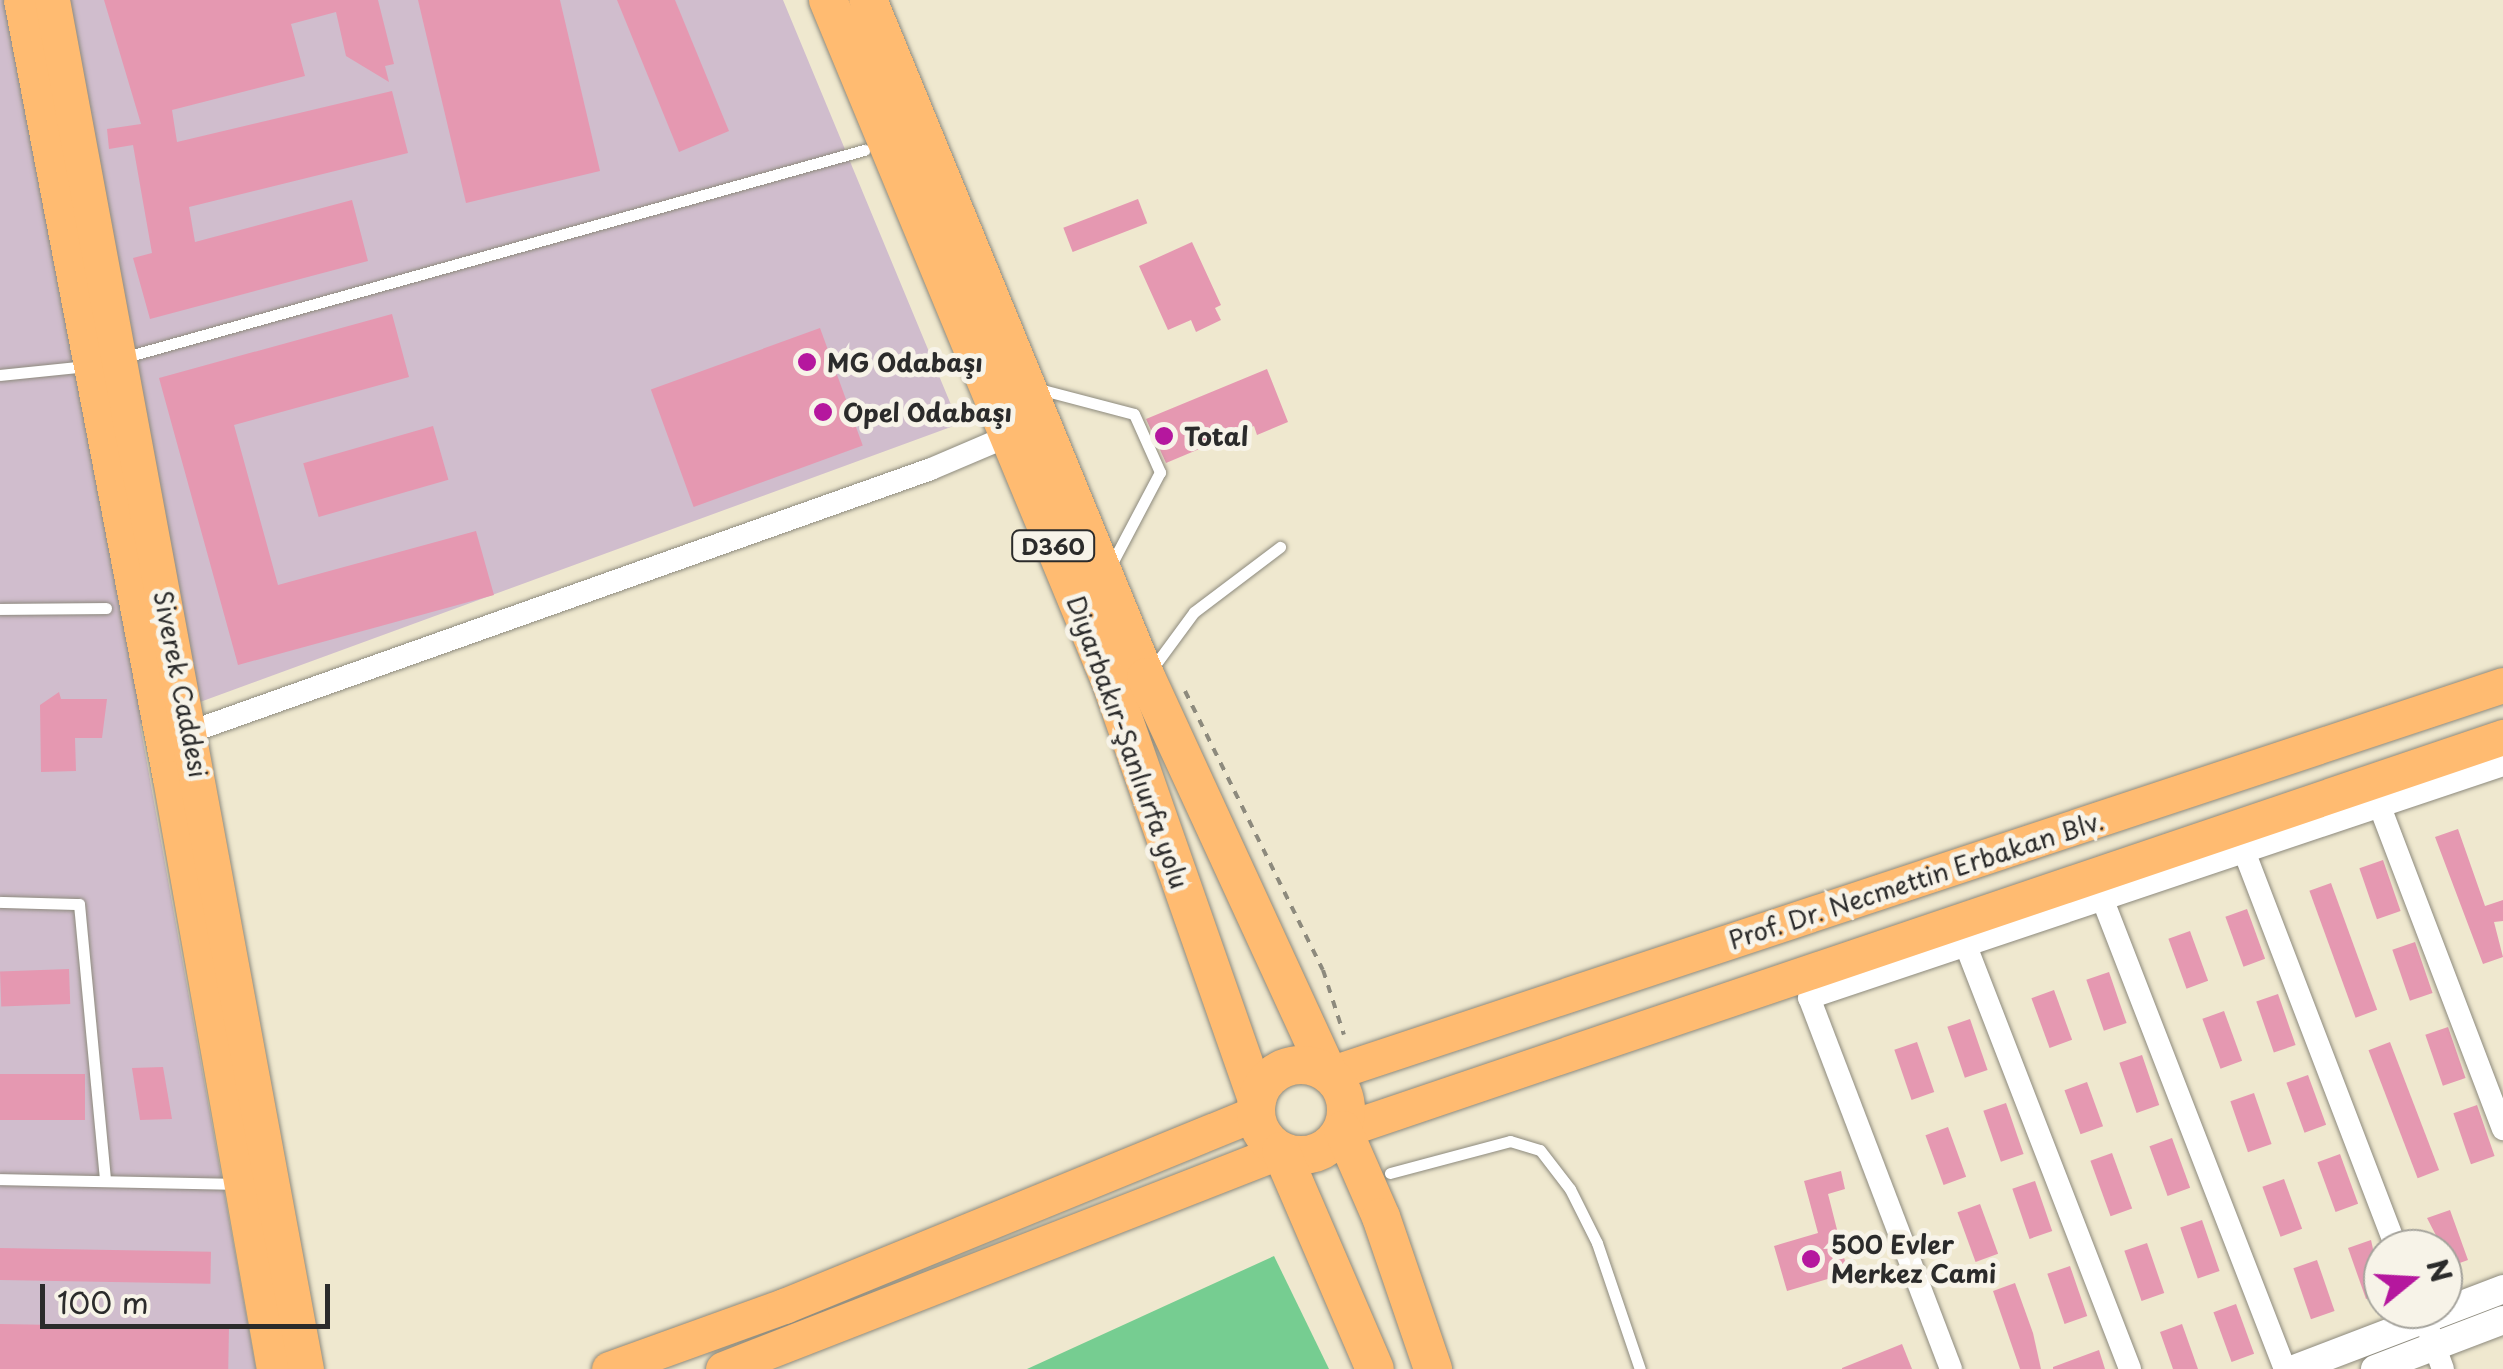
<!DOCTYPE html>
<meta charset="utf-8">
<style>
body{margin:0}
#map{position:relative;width:2503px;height:1369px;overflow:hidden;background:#efe8cf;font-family:"Playpen Sans",sans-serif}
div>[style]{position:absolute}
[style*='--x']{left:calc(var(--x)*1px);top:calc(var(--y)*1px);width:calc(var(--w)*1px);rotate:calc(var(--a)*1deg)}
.industrial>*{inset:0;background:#d0bdcd}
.green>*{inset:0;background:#76cd91}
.building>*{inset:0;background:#e598b1;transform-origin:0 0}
.path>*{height:4px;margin-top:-2px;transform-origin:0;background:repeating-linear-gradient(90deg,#8d8a7d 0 8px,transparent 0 16px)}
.roads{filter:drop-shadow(0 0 2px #8d8a7d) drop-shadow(0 0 2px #8d8a7d)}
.service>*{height:11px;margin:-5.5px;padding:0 5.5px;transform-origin:5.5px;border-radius:5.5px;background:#fff}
.minor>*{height:22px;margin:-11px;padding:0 11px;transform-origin:11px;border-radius:11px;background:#fff}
.tertiary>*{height:28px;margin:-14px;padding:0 14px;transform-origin:14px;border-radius:14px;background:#fff}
.primary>*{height:35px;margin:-17.5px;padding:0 17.5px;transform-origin:17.5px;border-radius:17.5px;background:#ffbb71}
.trunk>*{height:38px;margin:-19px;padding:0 19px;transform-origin:19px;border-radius:19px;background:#ffbb71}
.trunk>.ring{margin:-19px;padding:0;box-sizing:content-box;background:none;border:38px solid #ffbb71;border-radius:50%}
.dots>*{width:28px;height:28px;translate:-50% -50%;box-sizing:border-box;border:5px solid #f7f3e8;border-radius:50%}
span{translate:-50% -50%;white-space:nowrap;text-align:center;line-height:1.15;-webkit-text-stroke:10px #f7f3e8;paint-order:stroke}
.shield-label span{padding:2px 8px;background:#f7f3e8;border:2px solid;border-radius:8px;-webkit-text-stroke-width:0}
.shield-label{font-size:22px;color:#2b2b2b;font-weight:700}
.poi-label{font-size:25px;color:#2b2b2b;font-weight:700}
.left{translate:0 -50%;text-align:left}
.street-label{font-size:25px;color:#2b2b2b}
.north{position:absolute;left:2363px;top:1229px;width:100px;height:100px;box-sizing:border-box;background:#f7f3e8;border:2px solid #a5a39c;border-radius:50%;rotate:72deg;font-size:28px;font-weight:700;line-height:40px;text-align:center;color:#2b2b2b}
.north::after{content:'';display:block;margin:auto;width:35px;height:45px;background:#b5179e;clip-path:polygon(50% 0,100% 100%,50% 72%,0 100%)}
.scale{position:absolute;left:40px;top:1284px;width:290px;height:45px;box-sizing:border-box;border:5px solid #2b2b2b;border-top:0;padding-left:12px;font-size:30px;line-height:35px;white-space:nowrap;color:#2b2b2b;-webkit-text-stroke:8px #f7f3e8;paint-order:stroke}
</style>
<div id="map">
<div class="industrial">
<div style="clip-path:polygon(0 0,783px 0,959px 424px,140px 724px,256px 1369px,0 1369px)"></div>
</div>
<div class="green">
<div style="clip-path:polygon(1274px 1256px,1329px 1369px,1027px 1369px)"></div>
</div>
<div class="building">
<div style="clip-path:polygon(104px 0,378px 0,394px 64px,385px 66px,389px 82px,346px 56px,336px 12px,291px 24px,305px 76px,172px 110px,177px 142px,392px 91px,408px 153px,189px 207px,195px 242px,352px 200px,368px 261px,150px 319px,133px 258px,152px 253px,133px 145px,109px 149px,107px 129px,141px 124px)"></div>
<div style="clip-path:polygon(418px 0,560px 0,600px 171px,466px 203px)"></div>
<div style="clip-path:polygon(617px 0,675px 0,729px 131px,679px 152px)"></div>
<div style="left:1138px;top:199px;width:26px;height:80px;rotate:69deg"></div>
<div style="clip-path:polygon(1192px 242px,1221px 305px,1215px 308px,1221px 320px,1196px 332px,1191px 320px,1168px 330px,1139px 266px)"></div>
<div style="clip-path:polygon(392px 314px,409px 377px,234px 425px,278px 585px,476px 531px,494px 595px,238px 665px,159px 378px)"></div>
<div style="left:820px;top:328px;width:125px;height:180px;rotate:70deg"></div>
<div style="clip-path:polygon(1267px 369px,1288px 422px,1257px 435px,1254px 426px,1166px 463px,1146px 419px)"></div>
<div style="left:433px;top:426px;width:56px;height:135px;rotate:74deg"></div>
<div style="clip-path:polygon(59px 692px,61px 699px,107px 699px,102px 738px,75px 738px,76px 771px,41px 772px,40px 705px)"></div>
<div style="clip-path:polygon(2458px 829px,2485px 906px,2503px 900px,2503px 921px,2494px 922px,2503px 957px,2483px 964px,2435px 837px)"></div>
<div style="left:2383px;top:860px;width:54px;height:25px;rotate:71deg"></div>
<div style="left:2331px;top:883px;width:135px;height:23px;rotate:70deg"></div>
<div style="left:2247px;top:909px;width:53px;height:23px;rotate:70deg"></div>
<div style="left:2190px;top:931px;width:53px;height:23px;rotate:70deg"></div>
<div style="left:2415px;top:942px;width:54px;height:24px;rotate:71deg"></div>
<div style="left:69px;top:969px;width:35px;height:69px;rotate:88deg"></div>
<div style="left:2109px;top:972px;width:54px;height:24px;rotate:71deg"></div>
<div style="left:2054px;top:990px;width:53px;height:24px;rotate:70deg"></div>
<div style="left:2278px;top:994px;width:54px;height:23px;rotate:71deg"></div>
<div style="left:2224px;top:1011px;width:53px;height:23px;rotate:70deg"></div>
<div style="left:1970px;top:1019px;width:54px;height:24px;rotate:71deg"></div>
<div style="left:2448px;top:1027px;width:54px;height:24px;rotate:71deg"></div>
<div style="left:1917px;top:1042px;width:53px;height:24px;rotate:71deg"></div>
<div style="left:2390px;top:1042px;width:137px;height:23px;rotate:69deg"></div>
<div style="left:2142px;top:1055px;width:53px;height:24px;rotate:71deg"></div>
<div style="clip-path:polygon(163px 1067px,172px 1119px,140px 1120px,132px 1068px)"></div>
<div style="left:0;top:1074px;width:85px;height:46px"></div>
<div style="left:2308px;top:1075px;width:53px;height:23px;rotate:70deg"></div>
<div style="left:2087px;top:1082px;width:47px;height:24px;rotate:70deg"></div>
<div style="left:2254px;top:1093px;width:54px;height:25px;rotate:71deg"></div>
<div style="left:2006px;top:1103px;width:54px;height:24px;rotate:71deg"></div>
<div style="left:2477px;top:1105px;width:54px;height:25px;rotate:71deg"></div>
<div style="left:1948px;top:1127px;width:53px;height:24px;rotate:70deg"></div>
<div style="left:2172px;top:1138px;width:53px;height:24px;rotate:70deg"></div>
<div style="left:2112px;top:1153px;width:59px;height:23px;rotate:70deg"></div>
<div style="left:2340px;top:1154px;width:53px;height:24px;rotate:70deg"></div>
<div style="clip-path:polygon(1841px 1171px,1845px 1189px,1828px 1194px,1848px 1273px,1787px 1291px,1774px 1246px,1818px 1233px,1804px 1181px)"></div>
<div style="left:2284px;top:1179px;width:53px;height:23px;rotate:70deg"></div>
<div style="left:2035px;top:1181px;width:53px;height:24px;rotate:71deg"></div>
<div style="left:1980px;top:1204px;width:53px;height:24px;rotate:70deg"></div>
<div style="clip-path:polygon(2450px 1210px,2468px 1260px,2443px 1269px,2443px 1249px,2427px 1218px)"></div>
<div style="left:2202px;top:1220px;width:54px;height:23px;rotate:71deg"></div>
<div style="clip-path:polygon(2371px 1240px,2383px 1293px,2366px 1299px,2348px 1248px)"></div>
<div style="left:2147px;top:1243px;width:53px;height:24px;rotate:71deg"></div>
<div style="left:0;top:1248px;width:211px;height:32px;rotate:1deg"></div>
<div style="left:2317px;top:1260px;width:54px;height:25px;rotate:71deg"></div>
<div style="left:2070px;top:1266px;width:53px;height:24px;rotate:71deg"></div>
<div style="clip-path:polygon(2015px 1283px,2033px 1333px,2041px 1369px,2020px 1369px,1993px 1291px)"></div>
<div style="left:2236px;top:1304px;width:53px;height:24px;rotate:70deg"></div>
<div style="left:0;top:1324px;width:229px;height:45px;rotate:1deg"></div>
<div style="clip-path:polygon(2182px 1324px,2198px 1369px,2173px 1369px,2160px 1332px)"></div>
<div style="clip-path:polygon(1902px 1344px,1912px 1369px,1842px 1369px,1842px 1368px)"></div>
<div style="clip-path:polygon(2099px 1350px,2105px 1369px,2053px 1369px,2053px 1367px)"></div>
</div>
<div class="path">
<div style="--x:1185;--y:691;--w:311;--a:63.7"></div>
<div style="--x:1323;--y:970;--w:68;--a:72.1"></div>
</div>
<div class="roads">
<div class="service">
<div style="--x:122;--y:358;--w:771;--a:-15.66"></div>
<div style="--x:0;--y:375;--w:87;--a:-5.9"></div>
<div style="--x:1035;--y:388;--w:102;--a:14.7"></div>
<div style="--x:1134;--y:414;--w:64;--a:65.9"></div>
<div style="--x:1160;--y:472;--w:105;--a:117.8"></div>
<div style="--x:0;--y:609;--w:106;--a:-0.5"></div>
<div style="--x:1152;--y:669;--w:71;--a:-53.6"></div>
<div style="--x:1194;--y:612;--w:108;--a:-37.1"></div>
<div style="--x:0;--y:902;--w:79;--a:1.5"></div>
<div style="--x:79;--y:904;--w:278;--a:84.6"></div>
<div style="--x:1390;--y:1173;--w:124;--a:-14.9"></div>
<div style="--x:1510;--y:1141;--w:31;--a:17"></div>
<div style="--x:1540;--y:1150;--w:49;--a:52.4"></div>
<div style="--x:1570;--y:1189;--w:60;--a:63.4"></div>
<div style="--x:1597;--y:1243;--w:133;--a:71.2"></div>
<div style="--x:0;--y:1179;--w:236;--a:1.2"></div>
</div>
<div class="minor">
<div style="--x:190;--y:732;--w:786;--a:-19.54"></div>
<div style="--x:931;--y:469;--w:82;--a:-23.1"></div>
<div style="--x:2380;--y:807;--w:345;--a:69.1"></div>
<div style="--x:2244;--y:851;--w:426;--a:69"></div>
<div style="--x:2102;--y:898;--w:505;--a:68.77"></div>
<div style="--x:1966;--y:946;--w:454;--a:68.8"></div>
<div style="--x:2421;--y:1309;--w:64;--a:69.9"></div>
<div style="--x:1951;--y:1369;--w:397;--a:-110.9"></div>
<div style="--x:1809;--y:998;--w:732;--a:-18.56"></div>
</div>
<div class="tertiary">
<div style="--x:2294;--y:1369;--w:224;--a:-20.9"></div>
<div style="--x:2375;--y:1369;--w:137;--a:-20.9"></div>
</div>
<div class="primary">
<div style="--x:21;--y:0;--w:792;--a:79.16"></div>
<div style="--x:170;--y:778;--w:600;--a:80.02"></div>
<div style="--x:52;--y:0;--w:1392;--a:79.49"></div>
<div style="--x:1329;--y:1074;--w:1237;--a:-18.33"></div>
<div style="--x:1343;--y:1130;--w:1225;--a:-18.72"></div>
<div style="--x:609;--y:1369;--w:186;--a:-19.8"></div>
<div style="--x:784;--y:1306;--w:510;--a:-22.24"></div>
<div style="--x:723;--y:1369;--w:599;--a:-21.34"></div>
</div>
<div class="trunk">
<div style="--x:828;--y:0;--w:736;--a:67.48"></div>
<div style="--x:1110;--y:680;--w:445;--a:70.7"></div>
<div style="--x:868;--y:0;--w:732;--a:67.68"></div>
<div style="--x:1146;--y:677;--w:437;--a:65.3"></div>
<div class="ring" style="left:1256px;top:1065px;width:52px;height:52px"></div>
<div style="--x:1343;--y:1130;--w:95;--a:66.4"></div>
<div style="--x:1381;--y:1217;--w:161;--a:71.1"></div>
<div style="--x:1281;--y:1151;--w:237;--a:66.7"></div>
</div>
</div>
<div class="dots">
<div style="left:807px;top:362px;background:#b5179e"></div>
<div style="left:823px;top:412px;background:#b5179e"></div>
<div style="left:1164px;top:436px;background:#b5179e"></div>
<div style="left:1811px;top:1259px;background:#b5179e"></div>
</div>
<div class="shield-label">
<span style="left:1053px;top:546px">D360</span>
</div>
<div class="poi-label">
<span class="left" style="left:827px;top:362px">MG Odabaşı</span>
<span class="left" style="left:843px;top:412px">Opel Odabaşı</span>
<span class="left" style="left:1184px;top:436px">Total</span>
<span class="left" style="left:1831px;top:1259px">500 Evler<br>Merkez Cami</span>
</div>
<div class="street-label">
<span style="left:181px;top:684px;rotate:79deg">Siverek Caddesi</span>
<span style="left:1128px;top:742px;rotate:70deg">Diyarbakır-Şanlıurfa yolu</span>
<span style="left:1916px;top:880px;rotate:-18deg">Prof. Dr. Necmettin Erbakan Blv.</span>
</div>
<div class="north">N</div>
<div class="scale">100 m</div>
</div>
